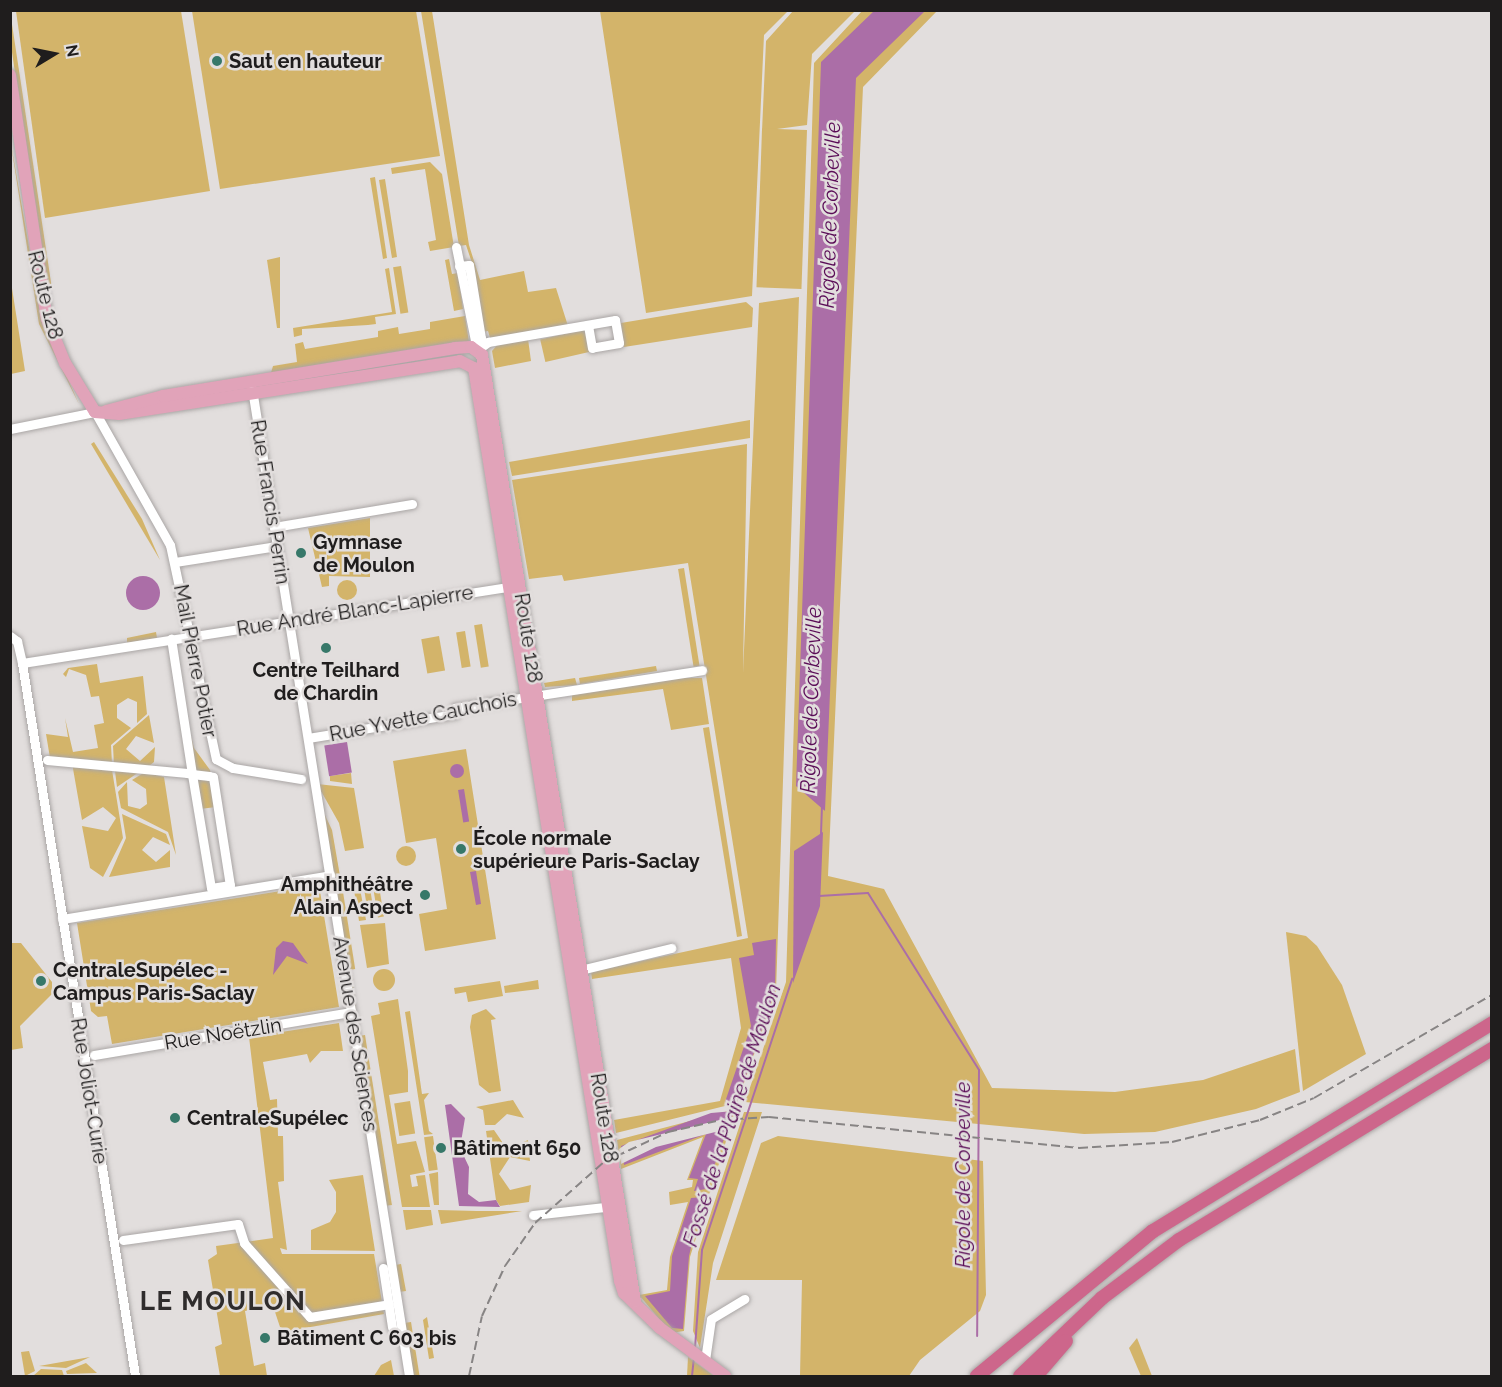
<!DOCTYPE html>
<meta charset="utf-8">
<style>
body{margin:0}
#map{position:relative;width:1502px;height:1387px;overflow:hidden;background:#e2dedd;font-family:Raleway,sans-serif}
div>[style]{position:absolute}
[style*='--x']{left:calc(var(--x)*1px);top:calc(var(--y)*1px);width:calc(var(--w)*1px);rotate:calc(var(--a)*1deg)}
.green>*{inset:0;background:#d3b46a;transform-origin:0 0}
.round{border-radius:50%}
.water>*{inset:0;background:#ab6ea7;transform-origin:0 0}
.pier>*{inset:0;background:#e2dedd}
.stream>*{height:2px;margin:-1px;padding:0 1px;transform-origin:1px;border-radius:1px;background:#ab6ea7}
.roads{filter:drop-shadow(0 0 2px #aaa6a5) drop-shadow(0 0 2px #aaa6a5)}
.minor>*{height:9px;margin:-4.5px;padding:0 4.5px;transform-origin:4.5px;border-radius:4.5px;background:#fff}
.major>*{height:12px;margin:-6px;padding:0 6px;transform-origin:6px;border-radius:6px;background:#e1a3b9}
.highway>*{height:14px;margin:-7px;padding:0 7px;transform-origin:7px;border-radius:7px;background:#cd668b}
.rail>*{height:2px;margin-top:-1px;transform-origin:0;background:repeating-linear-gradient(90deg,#878484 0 9px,transparent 0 13.5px)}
.dots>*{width:16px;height:16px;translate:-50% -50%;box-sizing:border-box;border:3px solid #e2dedd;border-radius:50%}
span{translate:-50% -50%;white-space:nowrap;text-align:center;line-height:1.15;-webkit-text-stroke:5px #e2dedd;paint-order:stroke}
.poi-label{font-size:20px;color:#1f1d1d;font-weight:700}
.left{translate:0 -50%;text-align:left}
.right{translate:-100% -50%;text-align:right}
.street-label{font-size:20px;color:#1f1d1d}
.water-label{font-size:21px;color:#5a0c57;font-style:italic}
.district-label{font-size:26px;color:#2f2c2c;font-weight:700;letter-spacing:1.5px}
.frame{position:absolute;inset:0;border:12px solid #1f1d1d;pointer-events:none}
.north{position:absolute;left:24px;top:24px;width:60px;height:60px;-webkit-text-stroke:4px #e2dedd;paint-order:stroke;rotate:80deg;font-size:16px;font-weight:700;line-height:24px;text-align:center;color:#1f1d1d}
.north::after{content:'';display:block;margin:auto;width:21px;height:27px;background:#1f1d1d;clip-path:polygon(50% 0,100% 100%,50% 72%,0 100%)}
</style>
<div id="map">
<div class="green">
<div style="clip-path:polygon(10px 11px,52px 289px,46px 291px,11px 45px)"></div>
<div style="clip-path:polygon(16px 11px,181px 11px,210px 191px,45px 218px)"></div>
<div style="clip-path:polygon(192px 11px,416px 11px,440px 156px,220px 189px)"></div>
<div style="clip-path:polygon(421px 11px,432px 11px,469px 245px,480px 280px,524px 271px,528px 292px,556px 288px,568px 326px,490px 338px,488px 331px,482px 332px,471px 260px,466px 245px,459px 246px)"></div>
<div style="clip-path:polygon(600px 11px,788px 11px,764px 35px,752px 296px,646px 313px)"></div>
<div style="clip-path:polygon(793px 11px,855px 11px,812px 54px,807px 125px,762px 131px,766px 41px)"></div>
<div style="clip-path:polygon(862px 11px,937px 11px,863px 87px,828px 876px,884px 889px,992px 1088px,1115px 1092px,1203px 1080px,1295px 1049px,1300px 1092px,1256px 1109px,1155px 1132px,1084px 1134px,745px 1102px,786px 982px,814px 63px)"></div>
<div style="left:807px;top:130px;width:159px;height:45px;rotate:92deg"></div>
<div style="clip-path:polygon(10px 138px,42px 321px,79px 404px,39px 324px)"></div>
<div style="clip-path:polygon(430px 162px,442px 174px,454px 247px,430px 251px,428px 242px,436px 240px,425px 169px,392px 174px,391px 168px)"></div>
<div style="clip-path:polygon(375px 177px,387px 258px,383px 259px,370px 178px)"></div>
<div style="clip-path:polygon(385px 179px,397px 257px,392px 258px,379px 180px)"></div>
<div style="clip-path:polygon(280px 257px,280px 328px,277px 328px,267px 260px)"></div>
<div style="clip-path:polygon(449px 259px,452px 274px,458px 273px,463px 309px,454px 311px,445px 260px)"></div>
<div style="left:401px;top:266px;width:47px;height:8px;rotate:81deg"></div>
<div style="clip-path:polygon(389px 268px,396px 314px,375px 317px,376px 324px,368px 325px,302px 329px,302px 335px,294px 337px,293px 328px,392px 312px,385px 269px)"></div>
<div style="clip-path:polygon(11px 282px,25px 371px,11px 374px,10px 374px)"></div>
<div style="clip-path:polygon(799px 297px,776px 992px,737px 1103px,616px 1133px,614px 1120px,720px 1101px,741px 1028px,731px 958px,592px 979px,591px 972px,748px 938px,688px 563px,564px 581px,562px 575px,529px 579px,512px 480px,747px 444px,743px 673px,759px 303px)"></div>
<div style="clip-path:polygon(746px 302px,753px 308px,752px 327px,624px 347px,621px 323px)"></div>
<div style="clip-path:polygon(465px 316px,469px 342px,270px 376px,273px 366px,297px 362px,295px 344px,303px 342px,305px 349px,378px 337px,378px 331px,398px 327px,399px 334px,430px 329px,430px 322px)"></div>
<div style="left:586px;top:329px;width:23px;height:47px;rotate:77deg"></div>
<div style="clip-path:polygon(528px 339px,531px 361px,495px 368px,492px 351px,498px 344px)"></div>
<div style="clip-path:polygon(750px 420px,750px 438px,512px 476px,509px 462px)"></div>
<div style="clip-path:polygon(94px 442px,142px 519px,160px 560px,91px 444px)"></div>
<div style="clip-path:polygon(370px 518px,370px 577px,329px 576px,329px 586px,322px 587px,308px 528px)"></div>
<div style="left:684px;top:568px;width:99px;height:6px;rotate:81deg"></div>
<div class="round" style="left:337px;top:580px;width:20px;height:20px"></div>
<div style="left:482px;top:624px;width:43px;height:8px;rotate:81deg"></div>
<div style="left:465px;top:631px;width:36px;height:9px;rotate:81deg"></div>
<div style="clip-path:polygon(156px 632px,157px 638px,127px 643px,127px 638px)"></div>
<div style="left:439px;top:636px;width:35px;height:18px;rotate:80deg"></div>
<div style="clip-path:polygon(97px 664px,100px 683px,143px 676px,147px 714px,137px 723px,137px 702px,128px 698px,117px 705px,117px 718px,131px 728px,111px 745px,112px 764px,50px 758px,46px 734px,68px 737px,65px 718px,73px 752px,98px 748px,94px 725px,104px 723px,99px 696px,91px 697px,86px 675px,69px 669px,66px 677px,63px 674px,68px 668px)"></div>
<div style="clip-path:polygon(656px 666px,657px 671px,580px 684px,579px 678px)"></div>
<div style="clip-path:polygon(575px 678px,577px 685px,545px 687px,544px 683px)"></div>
<div style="clip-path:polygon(673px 678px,702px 678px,709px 724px,671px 730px,663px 689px,572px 701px,572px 695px)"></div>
<div style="clip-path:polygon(185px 713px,194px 748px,210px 770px,216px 807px,200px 809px)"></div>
<div style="clip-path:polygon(149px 715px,154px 743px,136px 736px,126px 749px,140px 761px,155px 747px,154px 762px,149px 766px,114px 765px,113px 746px)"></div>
<div style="clip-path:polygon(709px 727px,742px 936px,737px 937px,703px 728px)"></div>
<div style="clip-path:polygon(466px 749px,496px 939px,425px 951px,419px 914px,447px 909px,436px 838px,406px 843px,393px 761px)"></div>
<div style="clip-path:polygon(72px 763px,112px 770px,123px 838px,103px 877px,90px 868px,82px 826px,108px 831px,116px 818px,103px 807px,82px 820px)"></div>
<div style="clip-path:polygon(115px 771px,139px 772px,117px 787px)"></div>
<div style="clip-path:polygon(145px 772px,164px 777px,176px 855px,168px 832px,121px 808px,118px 792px,127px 782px,128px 806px,140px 809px,147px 804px,146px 789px,132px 780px)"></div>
<div style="clip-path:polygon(351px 773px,352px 784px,330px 781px,330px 776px)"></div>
<div style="clip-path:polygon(317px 784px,354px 788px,364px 848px,345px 851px,339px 823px)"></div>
<div style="clip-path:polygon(323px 811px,332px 830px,340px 876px,333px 877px)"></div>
<div style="clip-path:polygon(122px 814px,166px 834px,170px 845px,153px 837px,142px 850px,156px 862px,170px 850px,170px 867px,109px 877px,126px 838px)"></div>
<div class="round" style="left:396px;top:846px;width:20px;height:20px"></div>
<div style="clip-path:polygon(319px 885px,339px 1007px,112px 1044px,107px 1016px,98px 1017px,91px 1011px,77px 923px)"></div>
<div style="left:379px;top:886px;width:31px;height:6px;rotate:81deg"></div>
<div style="left:370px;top:888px;width:31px;height:6px;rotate:81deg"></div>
<div style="clip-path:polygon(360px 889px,366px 920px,359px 921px,354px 890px)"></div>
<div style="left:343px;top:892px;width:78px;height:7px;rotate:81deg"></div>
<div style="clip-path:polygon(385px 923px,389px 964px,367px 968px,360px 925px)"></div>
<div style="clip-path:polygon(1286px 932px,1306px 936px,1317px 946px,1342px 985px,1366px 1054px,1303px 1091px)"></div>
<div style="clip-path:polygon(11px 943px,21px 943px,52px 982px,52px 994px,20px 1026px,23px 1048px,11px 1050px)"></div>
<div class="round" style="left:373px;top:969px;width:22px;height:22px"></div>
<div style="clip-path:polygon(349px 974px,352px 974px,358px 1032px)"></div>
<div style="clip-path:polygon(538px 980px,539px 989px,505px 993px,504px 986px)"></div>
<div style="clip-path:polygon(500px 981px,503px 996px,468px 1002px,466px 992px,455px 994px,454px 988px)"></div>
<div style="clip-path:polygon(398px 999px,408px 1071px,408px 1092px,389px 1095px,397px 1144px,416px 1141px,425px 1172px,410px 1175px,412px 1187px,418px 1186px,416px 1176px,425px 1175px,430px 1207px,402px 1207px,371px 1016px,380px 1014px,378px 1003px)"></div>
<div style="clip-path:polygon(486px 1009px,496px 1019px,491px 1020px,501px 1091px,489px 1093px,479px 1085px,470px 1027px,472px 1015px)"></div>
<div style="clip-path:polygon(410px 1011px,422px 1094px,429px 1093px,424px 1100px,429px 1131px,433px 1134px,424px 1135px,405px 1012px)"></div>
<div style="clip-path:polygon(339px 1023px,343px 1051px,321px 1051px,310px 1063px,307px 1054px,263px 1062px,270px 1100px,277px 1099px,278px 1136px,283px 1136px,284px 1181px,278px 1182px,287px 1250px,280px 1248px,282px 1254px,374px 1254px,384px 1314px,288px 1331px,280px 1327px,273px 1306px,245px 1311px,254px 1366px,265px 1363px,267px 1376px,220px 1376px,215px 1347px,222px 1344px,208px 1260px,217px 1254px,216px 1246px,273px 1238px,249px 1037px)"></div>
<div style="left:365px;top:1035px;width:172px;height:6px;rotate:81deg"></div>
<div style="clip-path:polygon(513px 1100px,524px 1118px,507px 1114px,495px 1125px,485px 1125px,483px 1110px,476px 1107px)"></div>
<div style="left:410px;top:1101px;width:33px;height:16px;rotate:81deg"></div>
<div style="clip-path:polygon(736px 1109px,690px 1257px,684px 1331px,671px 1333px,639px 1295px,667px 1290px,670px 1257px,688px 1202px,670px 1205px,669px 1192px,692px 1187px,693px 1180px,687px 1180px,703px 1137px,621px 1169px,617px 1140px)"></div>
<div style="clip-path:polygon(744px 1112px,762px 1112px,713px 1263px,700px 1348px,693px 1331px,698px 1252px)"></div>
<div style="clip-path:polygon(494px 1130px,507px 1149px,528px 1140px,530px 1161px,510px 1157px,499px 1174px,510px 1190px,531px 1185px,529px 1202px,500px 1206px,496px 1200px,486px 1131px)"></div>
<div style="left:433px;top:1136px;width:34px;height:9px;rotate:82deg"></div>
<div style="clip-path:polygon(778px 1136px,983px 1161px,986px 1295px,980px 1311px,920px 1360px,909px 1376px,800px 1376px,802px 1280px,716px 1280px,761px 1143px)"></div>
<div style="clip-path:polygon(438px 1172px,439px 1205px,434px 1205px,429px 1174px)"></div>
<div style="clip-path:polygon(363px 1175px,375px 1251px,311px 1250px,311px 1230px,330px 1222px,336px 1212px,336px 1192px,329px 1180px)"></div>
<div style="clip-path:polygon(403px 1210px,431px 1210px,433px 1225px,406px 1230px)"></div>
<div style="clip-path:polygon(438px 1210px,477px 1211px,522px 1211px,441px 1224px)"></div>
<div style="clip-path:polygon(401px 1264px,406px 1291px,399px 1292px,395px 1265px)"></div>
<div style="clip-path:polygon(427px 1317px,434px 1358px,429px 1359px,423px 1320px)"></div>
<div style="left:411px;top:1322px;width:55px;height:7px;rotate:81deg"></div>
<div style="clip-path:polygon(1137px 1338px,1152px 1376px,1141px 1376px,1129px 1348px)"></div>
<div style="clip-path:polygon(29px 1351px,35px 1371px,25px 1376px,21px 1352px)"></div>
<div style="clip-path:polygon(90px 1357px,66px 1368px,39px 1366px)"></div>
<div style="clip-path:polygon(688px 1357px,714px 1376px,687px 1376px)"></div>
<div style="clip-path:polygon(391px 1360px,394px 1376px,374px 1376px,381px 1365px)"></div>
<div style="clip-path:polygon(86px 1363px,97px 1373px,67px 1374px,66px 1371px)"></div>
<div style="clip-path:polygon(41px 1369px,62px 1370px,64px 1376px,33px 1376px)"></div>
</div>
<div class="water">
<div style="clip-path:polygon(874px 11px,925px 11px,856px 78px,825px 811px,796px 786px,821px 62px)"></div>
<div class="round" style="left:126px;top:576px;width:34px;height:34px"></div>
<div style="left:347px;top:742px;width:31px;height:23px;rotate:81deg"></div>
<div class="round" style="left:450px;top:764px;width:14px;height:14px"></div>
<div style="left:464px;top:789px;width:33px;height:6px;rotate:81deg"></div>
<div style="clip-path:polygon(823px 832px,820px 906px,793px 983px,794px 851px)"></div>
<div style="clip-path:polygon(476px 871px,481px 904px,476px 905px,470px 872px)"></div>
<div style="clip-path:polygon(776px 939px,775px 991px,737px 1102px,725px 1102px,751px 1026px,739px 958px,754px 955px,752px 943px)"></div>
<div style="clip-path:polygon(283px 941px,293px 943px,308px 964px,287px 956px,273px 975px,276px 948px)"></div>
<div style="clip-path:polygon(451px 1104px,465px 1118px,460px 1148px,469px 1167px,468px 1194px,479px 1202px,496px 1200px,500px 1207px,459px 1206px,445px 1105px)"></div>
<div style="clip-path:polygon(734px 1111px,706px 1189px,694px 1191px,698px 1179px,689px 1178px,706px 1134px,624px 1165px,621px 1146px,711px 1113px)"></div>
<div style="clip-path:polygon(703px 1197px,689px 1256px,683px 1329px,672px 1328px,645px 1296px,670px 1291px,672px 1256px,691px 1198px)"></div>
</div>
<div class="pier">
<div style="clip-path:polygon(736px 1116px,731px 1128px,656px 1147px,621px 1164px,619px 1149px,629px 1142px)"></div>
</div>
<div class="stream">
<div style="--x:821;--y:834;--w:27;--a:-88"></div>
<div style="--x:819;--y:896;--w:49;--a:-3.5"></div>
<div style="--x:868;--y:893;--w:209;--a:57.9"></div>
<div style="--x:979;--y:1070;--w:266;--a:90.4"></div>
<div style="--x:695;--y:1348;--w:98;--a:-85.9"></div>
<div style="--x:702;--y:1250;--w:286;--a:-71.6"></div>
<div style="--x:692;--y:1376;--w:18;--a:-84"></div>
</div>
<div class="roads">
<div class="minor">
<div style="--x:456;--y:247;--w:105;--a:78.5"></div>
<div style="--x:459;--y:266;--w:10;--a:-6"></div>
<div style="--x:469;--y:265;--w:74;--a:80.7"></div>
<div style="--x:481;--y:338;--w:13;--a:108"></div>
<div style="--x:477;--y:350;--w:14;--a:-36"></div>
<div style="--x:488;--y:342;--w:129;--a:-9.8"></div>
<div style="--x:615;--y:320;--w:23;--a:80"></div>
<div style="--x:619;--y:343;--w:27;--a:170"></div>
<div style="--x:592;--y:348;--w:23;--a:-100"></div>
<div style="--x:252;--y:389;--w:999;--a:80.96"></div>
<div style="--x:10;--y:429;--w:87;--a:-11.3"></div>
<div style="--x:95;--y:412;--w:153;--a:60.6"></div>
<div style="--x:170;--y:545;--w:219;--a:77.9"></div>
<div style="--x:216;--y:759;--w:19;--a:28"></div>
<div style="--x:233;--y:768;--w:69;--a:9.2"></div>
<div style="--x:274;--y:527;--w:140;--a:-9.5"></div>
<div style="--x:175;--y:562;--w:103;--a:-8.9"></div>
<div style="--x:10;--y:636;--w:9;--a:36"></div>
<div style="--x:17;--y:641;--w:23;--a:77"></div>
<div style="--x:22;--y:663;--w:722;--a:80.99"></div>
<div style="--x:22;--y:663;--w:499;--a:-8.9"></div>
<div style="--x:308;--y:738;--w:149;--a:-9.3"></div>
<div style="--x:455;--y:714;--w:6;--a:-90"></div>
<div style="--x:455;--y:708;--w:250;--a:-8.7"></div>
<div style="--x:47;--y:760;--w:141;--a:5.3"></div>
<div style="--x:187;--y:773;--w:5;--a:11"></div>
<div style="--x:192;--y:774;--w:17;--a:7"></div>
<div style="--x:209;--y:776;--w:4;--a:14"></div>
<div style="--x:213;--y:777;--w:109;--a:81.1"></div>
<div style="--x:230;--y:885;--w:19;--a:171"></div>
<div style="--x:211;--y:888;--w:116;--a:-99.5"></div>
<div style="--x:192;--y:774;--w:137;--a:-98.8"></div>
<div style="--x:62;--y:919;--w:272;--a:-9.3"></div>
<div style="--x:580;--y:970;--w:94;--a:-13.6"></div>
<div style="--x:94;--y:1055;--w:261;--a:-9.5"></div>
<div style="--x:533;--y:1215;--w:81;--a:-6.4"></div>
<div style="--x:123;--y:1240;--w:116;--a:-7.9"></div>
<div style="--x:238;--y:1224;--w:20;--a:72"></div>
<div style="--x:244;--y:1243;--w:99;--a:48.3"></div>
<div style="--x:310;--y:1317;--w:80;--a:-9.3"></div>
<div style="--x:383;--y:1268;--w:60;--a:81.3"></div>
<div style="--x:705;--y:1360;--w:41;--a:-81.7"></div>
<div style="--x:711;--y:1319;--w:39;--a:-31"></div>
</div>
<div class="major">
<div style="--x:10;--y:75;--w:247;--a:81.4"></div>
<div style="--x:47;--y:319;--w:48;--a:67.8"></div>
<div style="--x:65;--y:363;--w:57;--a:58.5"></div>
<div style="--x:95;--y:412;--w:24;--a:5"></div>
<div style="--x:119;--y:414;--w:345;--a:-8.8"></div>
<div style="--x:460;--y:361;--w:16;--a:27"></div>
<div style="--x:474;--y:368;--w:925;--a:80.91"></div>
<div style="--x:620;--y:1281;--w:13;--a:72"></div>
<div style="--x:624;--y:1293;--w:50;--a:44.2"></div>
<div style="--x:660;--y:1328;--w:81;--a:36.4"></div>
<div style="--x:106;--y:411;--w:59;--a:-14.7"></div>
<div style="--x:163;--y:396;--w:296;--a:-9.3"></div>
<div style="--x:455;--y:348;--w:16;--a:-4"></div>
<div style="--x:471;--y:347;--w:14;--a:36"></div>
<div style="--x:482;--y:355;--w:959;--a:80.82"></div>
</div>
<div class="highway">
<div style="--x:977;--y:1376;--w:228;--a:-39.5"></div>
<div style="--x:1153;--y:1231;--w:398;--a:-31.5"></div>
<div style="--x:1020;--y:1376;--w:113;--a:-43.6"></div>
<div style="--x:1102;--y:1298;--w:96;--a:-37"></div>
<div style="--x:1179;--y:1240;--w:367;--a:-31.4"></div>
<div style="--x:1036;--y:1376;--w:46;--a:-49.4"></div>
</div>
</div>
<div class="rail">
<div style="--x:469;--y:1376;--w:61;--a:-77.8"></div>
<div style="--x:482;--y:1316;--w:55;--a:-65.3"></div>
<div style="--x:505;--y:1266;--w:52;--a:-55.1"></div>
<div style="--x:535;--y:1223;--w:92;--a:-41.5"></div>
<div style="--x:604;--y:1162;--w:71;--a:-25.1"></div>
<div style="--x:668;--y:1132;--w:54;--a:-12.8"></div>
<div style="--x:721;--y:1120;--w:48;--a:-3.6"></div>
<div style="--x:769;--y:1117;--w:312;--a:5.7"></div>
<div style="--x:1079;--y:1148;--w:93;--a:-3.7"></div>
<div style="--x:1172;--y:1142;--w:91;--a:-14"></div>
<div style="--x:1260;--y:1120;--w:58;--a:-22.2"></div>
<div style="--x:1314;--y:1098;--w:206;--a:-30.1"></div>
</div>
<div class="dots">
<div style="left:217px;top:61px;background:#377869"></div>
<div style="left:301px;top:553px;background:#377869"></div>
<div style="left:326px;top:648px;background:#377869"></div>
<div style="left:461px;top:849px;background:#377869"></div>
<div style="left:425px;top:895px;background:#377869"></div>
<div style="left:41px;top:981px;background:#377869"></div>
<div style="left:175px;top:1118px;background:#377869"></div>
<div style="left:441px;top:1148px;background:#377869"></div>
<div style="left:265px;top:1338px;background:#377869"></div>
</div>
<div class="poi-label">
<span class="left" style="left:229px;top:61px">Saut en hauteur</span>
<span class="left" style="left:313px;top:554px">Gymnase<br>de Moulon</span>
<span style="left:326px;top:682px">Centre Teilhard<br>de Chardin</span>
<span class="left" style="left:473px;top:850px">École normale<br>supérieure Paris-Saclay</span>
<span class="right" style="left:413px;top:896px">Amphithéâtre<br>Alain Aspect</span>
<span class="left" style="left:53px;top:982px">CentraleSupélec -<br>Campus Paris-Saclay</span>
<span class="left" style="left:187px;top:1118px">CentraleSupélec</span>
<span class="left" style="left:453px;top:1148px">Bâtiment 650</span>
<span class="left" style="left:277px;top:1338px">Bâtiment C 603 bis</span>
</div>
<div class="street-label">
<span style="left:45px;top:295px;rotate:76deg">Route 128</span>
<span style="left:270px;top:502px;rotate:81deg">Rue Francis Perrin</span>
<span style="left:355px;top:611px;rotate:-9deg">Rue André Blanc-Lapierre</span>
<span style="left:528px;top:638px;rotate:81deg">Route 128</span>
<span style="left:195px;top:661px;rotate:79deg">Mail Pierre Potier</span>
<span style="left:423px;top:717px;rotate:-11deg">Rue Yvette Cauchois</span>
<span style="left:223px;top:1034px;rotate:-9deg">Rue Noëtzlin</span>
<span style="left:355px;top:1034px;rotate:81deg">Avenue des Sciences</span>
<span style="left:89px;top:1091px;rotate:81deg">Rue Joliot-Curie</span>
<span style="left:604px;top:1118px;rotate:81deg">Route 128</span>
</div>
<div class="water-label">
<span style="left:830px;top:215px;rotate:-88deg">Rigole de Corbeville</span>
<span style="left:811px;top:700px;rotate:-88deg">Rigole de Corbeville</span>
<span style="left:732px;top:1115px;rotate:-72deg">Fossé de la Plaine de Moulon</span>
<span style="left:963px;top:1175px;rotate:-90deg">Rigole de Corbeville</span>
</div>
<div class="district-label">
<span style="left:223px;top:1302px">LE MOULON</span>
</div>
<div class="frame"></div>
<div class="north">N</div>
</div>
